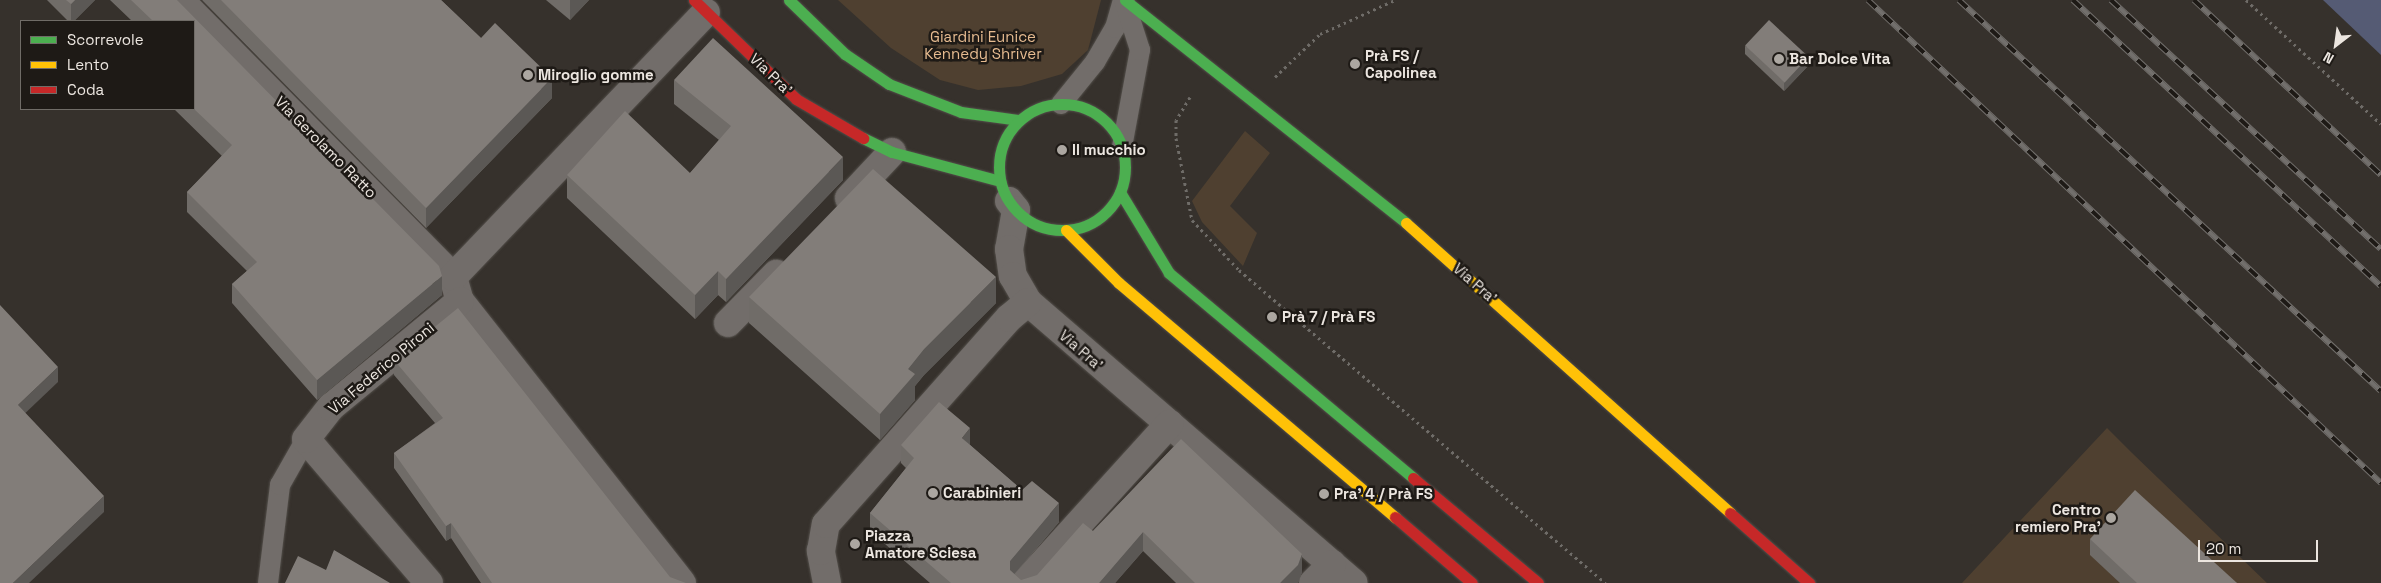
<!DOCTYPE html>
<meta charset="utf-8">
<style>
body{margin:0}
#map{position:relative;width:2381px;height:583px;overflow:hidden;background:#36312c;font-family:"Space Grotesk",sans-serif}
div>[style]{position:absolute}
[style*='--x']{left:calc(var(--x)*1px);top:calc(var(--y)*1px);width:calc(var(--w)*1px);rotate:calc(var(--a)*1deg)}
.green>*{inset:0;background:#4f4030}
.water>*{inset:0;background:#555b74}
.path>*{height:3px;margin-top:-1.5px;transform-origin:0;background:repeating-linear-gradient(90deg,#6f6c68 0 2.5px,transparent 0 6.5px)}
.roads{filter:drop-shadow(0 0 1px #534f4a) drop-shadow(0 0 1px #534f4a)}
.lane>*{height:20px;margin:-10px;padding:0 10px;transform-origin:10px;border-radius:10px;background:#726d6a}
.street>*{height:28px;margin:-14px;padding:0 14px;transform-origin:14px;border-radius:14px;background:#726d6a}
.fast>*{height:11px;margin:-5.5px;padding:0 5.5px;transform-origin:5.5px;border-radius:5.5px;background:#4caf50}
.fast>.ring{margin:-5.5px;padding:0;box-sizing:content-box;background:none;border:11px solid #4caf50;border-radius:50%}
.slow>*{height:11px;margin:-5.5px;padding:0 5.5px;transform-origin:5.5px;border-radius:5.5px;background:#ffc107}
.jam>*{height:11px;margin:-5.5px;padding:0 5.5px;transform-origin:5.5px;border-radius:5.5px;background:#c62828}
.rail>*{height:5.5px;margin-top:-2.75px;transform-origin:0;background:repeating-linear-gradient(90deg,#1e1a16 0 11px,#726f6c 0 22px);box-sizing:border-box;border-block:1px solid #726f6c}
.wall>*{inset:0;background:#706c68}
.shaded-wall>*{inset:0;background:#5b5855}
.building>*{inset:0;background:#827d79;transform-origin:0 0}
.dots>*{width:14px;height:14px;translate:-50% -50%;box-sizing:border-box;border:2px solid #1e1a16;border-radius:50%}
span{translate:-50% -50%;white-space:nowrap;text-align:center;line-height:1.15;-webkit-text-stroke:5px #1e1a16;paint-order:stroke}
.park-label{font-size:15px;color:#e6bb90}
.poi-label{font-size:15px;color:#ece6e0;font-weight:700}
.left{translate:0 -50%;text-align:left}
.right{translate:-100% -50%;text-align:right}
.street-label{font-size:15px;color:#ece6e0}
.legend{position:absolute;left:20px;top:20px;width:175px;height:90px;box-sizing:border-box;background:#1e1a16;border:1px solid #706c67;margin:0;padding:6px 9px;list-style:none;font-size:15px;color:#ece6e0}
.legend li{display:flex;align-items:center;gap:10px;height:25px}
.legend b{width:25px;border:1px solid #706c67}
.north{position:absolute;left:2311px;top:20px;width:50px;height:50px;-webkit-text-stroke:4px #1e1a16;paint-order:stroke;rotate:210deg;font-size:14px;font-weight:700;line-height:20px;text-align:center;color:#ece6e0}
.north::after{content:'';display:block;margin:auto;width:18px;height:22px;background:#ece6e0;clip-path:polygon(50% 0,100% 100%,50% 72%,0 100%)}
.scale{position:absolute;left:2198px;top:540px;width:120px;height:22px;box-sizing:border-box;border:2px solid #ece6e0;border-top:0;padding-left:6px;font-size:15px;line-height:18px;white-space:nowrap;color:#ece6e0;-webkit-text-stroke:4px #1e1a16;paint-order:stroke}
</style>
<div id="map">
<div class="green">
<div style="clip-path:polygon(838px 0,1101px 0,1088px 50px,1062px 74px,1021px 86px,978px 90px,940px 80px,891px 48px)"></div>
<div style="clip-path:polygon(1245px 131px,1270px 153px,1230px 206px,1257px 233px,1243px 266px,1202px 222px,1192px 201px)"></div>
<div style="clip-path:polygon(2107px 428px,2131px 452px,2267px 583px,1962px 583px)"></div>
</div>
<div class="water">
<div style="clip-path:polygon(2323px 0,2381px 0,2381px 55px)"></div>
</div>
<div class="path">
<div style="--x:2246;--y:0;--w:183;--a:42.6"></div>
<div style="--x:1275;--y:77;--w:62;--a:-43.7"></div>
<div style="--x:1320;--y:34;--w:82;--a:-24.4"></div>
<div style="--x:1190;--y:97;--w:27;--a:121"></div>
<div style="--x:1176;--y:120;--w:18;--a:90"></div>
<div style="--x:1176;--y:138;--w:84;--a:79"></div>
<div style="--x:1192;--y:220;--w:69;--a:46.8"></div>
<div style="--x:1239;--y:270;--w:482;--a:40.5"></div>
</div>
<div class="roads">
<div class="lane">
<div style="--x:1061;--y:104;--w:54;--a:-51"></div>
<div style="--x:1095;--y:62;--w:39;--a:-60"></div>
<div style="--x:1115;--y:28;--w:29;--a:-74"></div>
<div style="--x:1122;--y:147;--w:99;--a:-79.5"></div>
<div style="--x:1140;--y:50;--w:52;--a:-107.7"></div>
<div style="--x:268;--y:583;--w:99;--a:-83"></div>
<div style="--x:280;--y:485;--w:53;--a:-60.5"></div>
</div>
<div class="street">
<div style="--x:180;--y:0;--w:389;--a:45.4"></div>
<div style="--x:453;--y:277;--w:25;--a:74"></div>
<div style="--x:460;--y:301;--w:359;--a:51.8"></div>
<div style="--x:849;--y:198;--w:63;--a:-46.9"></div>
<div style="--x:1009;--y:201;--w:11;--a:52"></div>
<div style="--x:1016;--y:210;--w:40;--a:100"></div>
<div style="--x:1009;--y:249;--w:27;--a:82"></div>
<div style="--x:1013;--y:276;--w:30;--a:60"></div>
<div style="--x:1028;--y:302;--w:430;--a:40.8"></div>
<div style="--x:453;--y:277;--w:366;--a:-46.3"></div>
<div style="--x:728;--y:323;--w:69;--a:-45.6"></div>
<div style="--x:429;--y:583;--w:189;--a:-130.5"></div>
<div style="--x:306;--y:439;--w:41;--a:-52"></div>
<div style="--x:331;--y:407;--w:167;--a:-39.4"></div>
<div style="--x:827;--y:583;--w:33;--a:-101"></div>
<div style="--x:821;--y:551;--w:27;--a:-80"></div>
<div style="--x:826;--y:524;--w:276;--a:-48.4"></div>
<div style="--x:1009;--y:318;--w:25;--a:-40"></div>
<div style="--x:1025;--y:583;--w:215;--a:-47.8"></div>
<div style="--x:1313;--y:583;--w:27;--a:-45"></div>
</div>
<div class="fast">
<div style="--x:789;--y:0;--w:78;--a:44"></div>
<div style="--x:845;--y:54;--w:53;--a:34.3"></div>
<div style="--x:889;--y:84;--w:77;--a:21.3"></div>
<div style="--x:961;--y:112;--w:59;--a:7.9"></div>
<div style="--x:1125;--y:0;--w:359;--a:38.4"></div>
<div class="ring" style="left:999px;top:104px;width:115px;height:115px"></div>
<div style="--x:863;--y:138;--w:32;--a:26"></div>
<div style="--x:892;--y:152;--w:112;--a:15"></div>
<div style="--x:1120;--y:192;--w:95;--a:58.8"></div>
<div style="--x:1169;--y:273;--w:319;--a:40"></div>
</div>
<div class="slow">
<div style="--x:1406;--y:223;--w:435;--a:41.8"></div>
<div style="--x:1066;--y:230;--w:75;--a:45"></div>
<div style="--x:1119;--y:283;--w:362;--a:40.3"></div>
</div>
<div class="jam">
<div style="--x:694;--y:0;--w:142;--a:44.1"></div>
<div style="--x:796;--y:99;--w:78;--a:30.2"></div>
<div style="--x:1413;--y:478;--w:163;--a:40"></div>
<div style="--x:1730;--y:513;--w:106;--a:41.5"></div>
<div style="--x:1395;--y:517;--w:101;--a:40.6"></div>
</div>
</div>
<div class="rail">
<div style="--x:1868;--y:0;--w:705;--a:43.27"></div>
<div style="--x:1959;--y:0;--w:575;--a:42.82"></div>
<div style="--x:2073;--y:0;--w:420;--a:42.9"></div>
<div style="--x:2111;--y:0;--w:367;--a:42.7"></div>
<div style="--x:2194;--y:0;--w:256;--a:43.1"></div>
</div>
<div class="wall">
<div style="clip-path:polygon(47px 0,95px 0,74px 21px,68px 21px)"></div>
<div style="clip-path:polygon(110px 0,177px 0,442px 295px,317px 400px,232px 303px,232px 284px,247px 271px,187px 212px,187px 192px,222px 156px,174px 109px,194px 109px,194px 21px,132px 21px)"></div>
<div style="clip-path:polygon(202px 0,441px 0,481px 38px,552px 98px,426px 228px)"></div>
<div style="clip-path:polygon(546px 0,589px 0,570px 20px)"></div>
<div style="clip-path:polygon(1745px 46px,1809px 65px,1784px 91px,1745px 54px)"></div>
<div style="clip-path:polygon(674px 80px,843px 180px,726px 302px,718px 295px,695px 319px,567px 198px,567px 175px,690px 173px,719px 140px,674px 104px)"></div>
<div style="clip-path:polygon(749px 297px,996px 303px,924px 375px,915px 386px,915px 400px,880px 440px,749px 323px)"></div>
<div style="clip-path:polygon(394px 360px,670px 577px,686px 583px,481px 583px,451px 538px,446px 541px,394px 468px,394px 453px,435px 423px,394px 375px)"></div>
<div style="clip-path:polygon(1181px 439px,1302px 572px,1298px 583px,1176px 583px,1143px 551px,1115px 583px,930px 583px,870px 531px,870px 513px,906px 468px,901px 463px,901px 445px,970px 445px,1059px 522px,1015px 574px,1021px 580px,1037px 575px,1093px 531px)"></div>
<div style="clip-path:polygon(2090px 539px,2237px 583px,2120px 583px,2090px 555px)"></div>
</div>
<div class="shaded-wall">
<div style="clip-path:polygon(75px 0,95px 0,74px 21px,71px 21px,71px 4px)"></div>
<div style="clip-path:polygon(570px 0,589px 0,570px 20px)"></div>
<div style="clip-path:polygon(1809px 57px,1809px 65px,1784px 91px,1784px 83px)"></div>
<div style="clip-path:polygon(552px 78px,552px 98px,426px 228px,426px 208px)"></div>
<div style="clip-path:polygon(843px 157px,843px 180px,726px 302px,726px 279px)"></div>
<div style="clip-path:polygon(718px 271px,718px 295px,695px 319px,695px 295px)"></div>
<div style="clip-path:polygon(442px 276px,442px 295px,317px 400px,317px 380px)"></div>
<div style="clip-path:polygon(996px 277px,996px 303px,924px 375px,915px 386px,915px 400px,880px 440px,880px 414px,908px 369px,924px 349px)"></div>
<div style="clip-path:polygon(58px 367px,58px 382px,18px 420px,18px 405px)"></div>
<div style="clip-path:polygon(970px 428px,970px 446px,962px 438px)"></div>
<div style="clip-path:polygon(104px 496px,104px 512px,29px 583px,13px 583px)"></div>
<div style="clip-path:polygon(1059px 503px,1059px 522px,1010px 579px,1010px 561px)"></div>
<div style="clip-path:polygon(451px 523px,451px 538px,446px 541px,446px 526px)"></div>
<div style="clip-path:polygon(1143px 532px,1143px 551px,1115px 583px,1099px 583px)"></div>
<div style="clip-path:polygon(1302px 554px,1302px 572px,1298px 583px,1280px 583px)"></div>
</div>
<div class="building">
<div style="clip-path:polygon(66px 0,75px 0,71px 4px)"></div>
<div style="clip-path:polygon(131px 0,177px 0,439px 266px,442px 276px,317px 380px,232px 284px,257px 262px,187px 192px,232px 145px,194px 109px,194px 21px,153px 21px)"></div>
<div style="clip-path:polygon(221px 0,441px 0,481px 38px,495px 23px,552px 78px,426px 208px)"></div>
<div style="left:1769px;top:20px;width:54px;height:35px;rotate:43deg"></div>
<div style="clip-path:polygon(713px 38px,843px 157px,726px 279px,718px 271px,695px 295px,567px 175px,625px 111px,690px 173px,731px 126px,674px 80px)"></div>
<div style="clip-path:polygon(873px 169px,996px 277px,924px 349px,908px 369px,915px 374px,880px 414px,749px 297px)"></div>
<div style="clip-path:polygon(0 305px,58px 367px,18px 405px,104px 496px,13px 583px,0 583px)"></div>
<div style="clip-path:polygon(458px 308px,670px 577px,686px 583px,492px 583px,451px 523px,446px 526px,394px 453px,443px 418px,394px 360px)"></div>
<div style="clip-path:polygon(939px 402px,970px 428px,962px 438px,1022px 490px,1032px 481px,1059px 503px,1010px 561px,1010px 570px,1021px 580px,1037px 575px,1083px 523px,1093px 531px,1181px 439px,1302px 554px,1298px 565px,1280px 583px,1195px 583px,1143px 532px,1099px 583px,951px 583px,870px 513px,914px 458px,901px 445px)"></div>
<div style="clip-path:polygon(2135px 490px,2237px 583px,2137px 583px,2090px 539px)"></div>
<div style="clip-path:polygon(334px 550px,390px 583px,285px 583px,298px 556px,326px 570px)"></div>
</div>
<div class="dots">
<div style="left:1779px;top:59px;background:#aca7a1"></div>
<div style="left:1355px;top:64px;background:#aca7a1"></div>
<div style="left:528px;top:75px;background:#aca7a1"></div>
<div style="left:1062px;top:150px;background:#aca7a1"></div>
<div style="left:1272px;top:317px;background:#aca7a1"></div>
<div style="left:933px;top:493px;background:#aca7a1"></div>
<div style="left:1324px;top:494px;background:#aca7a1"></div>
<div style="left:2111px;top:518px;background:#aca7a1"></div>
<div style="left:855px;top:544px;background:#aca7a1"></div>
</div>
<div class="park-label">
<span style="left:983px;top:45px">Giardini Eunice<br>Kennedy Shriver</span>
</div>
<div class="poi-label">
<span class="left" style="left:1365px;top:64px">Prà FS /<br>Capolinea</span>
<span class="left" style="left:1789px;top:59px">Bar Dolce Vita</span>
<span class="left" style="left:538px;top:75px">Miroglio gomme</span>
<span class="left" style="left:1072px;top:150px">Il mucchio</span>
<span class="left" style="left:1282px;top:317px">Prà 7 / Prà FS</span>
<span class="left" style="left:943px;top:493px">Carabinieri</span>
<span class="left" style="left:1334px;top:494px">Pra' 4 / Prà FS</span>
<span class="right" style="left:2101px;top:518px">Centro<br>remiero Pra'</span>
<span class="left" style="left:865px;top:544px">Piazza<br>Amatore Sciesa</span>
</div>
<div class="street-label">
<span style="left:771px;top:74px;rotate:44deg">Via Pra'</span>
<span style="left:326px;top:147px;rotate:45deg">Via Gerolamo Ratto</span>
<span style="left:1475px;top:283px;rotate:41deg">Via Pra'</span>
<span style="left:1081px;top:350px;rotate:41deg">Via Pra'</span>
<span style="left:381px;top:368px;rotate:-40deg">Via Federico Pironi</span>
</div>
<ul class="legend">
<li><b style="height:6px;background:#4caf50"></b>Scorrevole</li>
<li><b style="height:6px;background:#ffc107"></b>Lento</li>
<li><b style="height:6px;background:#c62828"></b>Coda</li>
</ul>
<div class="north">N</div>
<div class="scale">20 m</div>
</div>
